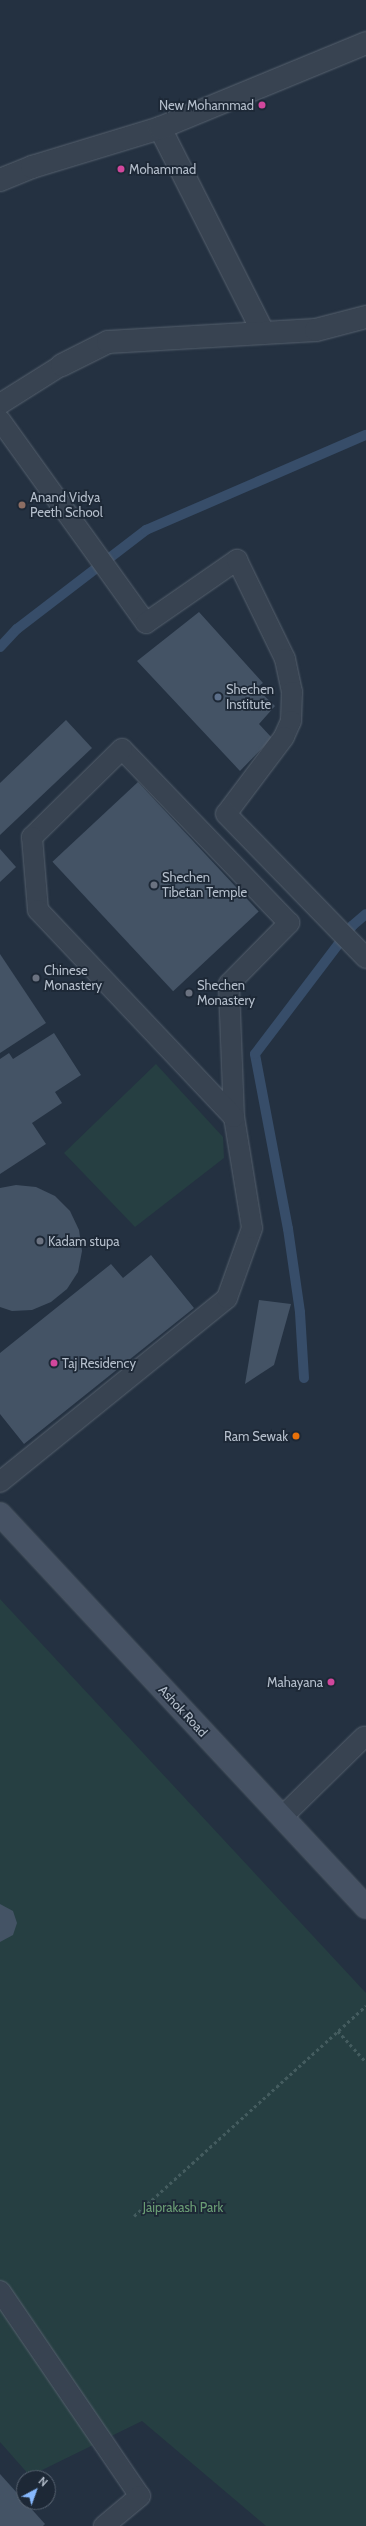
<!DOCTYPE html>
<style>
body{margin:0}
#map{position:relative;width:366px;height:2526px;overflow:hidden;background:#243141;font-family:Cabin,sans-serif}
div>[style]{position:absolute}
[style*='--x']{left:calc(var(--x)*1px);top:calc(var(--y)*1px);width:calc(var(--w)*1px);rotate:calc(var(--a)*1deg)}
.green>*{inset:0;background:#263f42}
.stream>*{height:10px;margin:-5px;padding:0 5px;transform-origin:5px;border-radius:5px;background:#374d69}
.building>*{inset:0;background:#445365;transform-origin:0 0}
.path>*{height:2.5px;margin-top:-1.25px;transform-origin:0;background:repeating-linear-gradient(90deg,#445c5f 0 3px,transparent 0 6px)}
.roads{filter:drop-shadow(0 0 1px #56616e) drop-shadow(0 0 1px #56616e)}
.lane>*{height:20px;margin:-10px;padding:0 10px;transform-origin:10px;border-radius:10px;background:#384351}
.street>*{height:22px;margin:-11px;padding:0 11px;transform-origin:11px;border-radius:11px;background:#384351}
.secondary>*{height:22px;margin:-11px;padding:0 11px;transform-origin:11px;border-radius:11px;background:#465264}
.dots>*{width:11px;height:11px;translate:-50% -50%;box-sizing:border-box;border:2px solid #1d2836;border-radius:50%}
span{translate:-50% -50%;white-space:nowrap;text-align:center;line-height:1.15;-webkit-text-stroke:3.5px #1d2836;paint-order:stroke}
.poi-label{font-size:13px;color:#b4becb}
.right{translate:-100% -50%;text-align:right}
.left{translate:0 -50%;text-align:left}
.street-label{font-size:13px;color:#b4becb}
.park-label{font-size:13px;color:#6a9d74}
.north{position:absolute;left:16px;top:2470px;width:40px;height:40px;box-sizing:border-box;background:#1d2836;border:1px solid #596472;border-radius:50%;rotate:41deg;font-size:11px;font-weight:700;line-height:16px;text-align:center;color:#b4becb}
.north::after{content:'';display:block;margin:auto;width:14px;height:18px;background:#87b8fd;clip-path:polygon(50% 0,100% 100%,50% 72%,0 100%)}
</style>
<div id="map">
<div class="green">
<div style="clip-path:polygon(156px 1064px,223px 1137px,224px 1158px,135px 1227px,64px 1153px)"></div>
<div style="clip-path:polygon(0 1599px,366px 1993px,366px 2526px,266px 2526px,142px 2421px,30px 2476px,0 2442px)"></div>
</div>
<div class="stream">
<div style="--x:0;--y:647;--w:25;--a:-47"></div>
<div style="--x:17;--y:629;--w:163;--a:-37.5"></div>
<div style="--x:146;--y:530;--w:240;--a:-23.4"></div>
<div style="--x:304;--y:1378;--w:66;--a:-93.5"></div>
<div style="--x:300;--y:1312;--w:84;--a:-98.2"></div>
<div style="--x:288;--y:1229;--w:178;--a:-100.7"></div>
<div style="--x:255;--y:1054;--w:161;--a:-52.8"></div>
<div style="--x:352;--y:926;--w:18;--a:-41"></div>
</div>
<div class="building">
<div style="clip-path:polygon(199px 612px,263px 683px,256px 688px,275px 706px,259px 724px,272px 738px,240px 771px,137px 661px)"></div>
<div style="clip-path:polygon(66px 720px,92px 748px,0 835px,0 783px)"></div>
<div style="left:138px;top:782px;width:177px;height:117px;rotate:47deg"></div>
<div style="clip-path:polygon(0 849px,16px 867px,0 882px)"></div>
<div style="clip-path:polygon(0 954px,46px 1023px,0 1053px)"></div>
<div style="clip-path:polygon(54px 1033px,81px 1075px,55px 1092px,62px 1103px,32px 1123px,46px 1144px,0 1174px,0 1059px,9px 1053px,13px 1059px)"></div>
<div style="clip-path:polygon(16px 1185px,36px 1187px,55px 1196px,70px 1211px,79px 1230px,82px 1251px,78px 1272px,67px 1289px,51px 1302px,32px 1310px,12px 1311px,0 1307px,0 1188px)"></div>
<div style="clip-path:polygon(151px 1255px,194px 1308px,24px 1444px,0 1414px,0 1353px,111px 1264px,123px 1278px)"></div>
<div style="clip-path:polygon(259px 1300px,291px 1304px,274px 1365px,245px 1384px)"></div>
<div style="clip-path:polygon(0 1904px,13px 1911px,17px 1923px,13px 1935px,0 1942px)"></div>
<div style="clip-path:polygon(0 2474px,45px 2524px,43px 2526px,0 2526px)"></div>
</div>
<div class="path">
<div style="--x:338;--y:2031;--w:42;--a:47.9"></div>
<div style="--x:134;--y:2216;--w:313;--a:-42.2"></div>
</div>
<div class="roads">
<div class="lane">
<div style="--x:0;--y:404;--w:73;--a:-32.2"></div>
<div style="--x:0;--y:420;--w:250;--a:54.3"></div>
<div style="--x:146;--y:623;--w:111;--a:-34.7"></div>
<div style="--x:237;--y:560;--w:110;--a:64.1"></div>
<div style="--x:285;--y:659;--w:34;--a:78"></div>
<div style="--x:292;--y:692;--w:29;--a:92"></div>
<div style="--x:291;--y:721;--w:17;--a:114"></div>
<div style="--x:284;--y:737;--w:96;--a:127"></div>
<div style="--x:226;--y:814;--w:201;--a:45.8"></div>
<div style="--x:0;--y:1482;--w:292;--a:-39"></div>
<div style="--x:227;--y:1298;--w:74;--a:-70.3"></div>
<div style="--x:252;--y:1228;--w:112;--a:-99.2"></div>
<div style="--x:234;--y:1117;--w:133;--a:-92.2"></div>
<div style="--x:229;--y:984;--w:86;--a:-45.5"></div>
<div style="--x:289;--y:923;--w:241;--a:-133.8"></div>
<div style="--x:122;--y:749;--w:126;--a:135.6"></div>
<div style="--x:32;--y:837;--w:73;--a:85.3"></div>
<div style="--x:38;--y:910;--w:285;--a:46.6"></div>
<div style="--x:282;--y:1817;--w:115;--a:-44.3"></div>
<div style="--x:0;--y:2291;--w:248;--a:55.7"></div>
<div style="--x:140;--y:2496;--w:47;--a:140.2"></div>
</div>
<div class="street">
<div style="--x:160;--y:128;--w:229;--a:63.2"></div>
<div style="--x:0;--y:180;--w:35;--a:-22"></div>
<div style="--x:32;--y:167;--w:134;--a:-16.9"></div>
<div style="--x:160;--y:128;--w:223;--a:-22.4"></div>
<div style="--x:62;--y:365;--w:51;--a:-26.6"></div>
<div style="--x:108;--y:342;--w:208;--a:-3.3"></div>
<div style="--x:316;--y:330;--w:52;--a:-14.6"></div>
</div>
<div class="secondary">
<div style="--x:0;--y:1514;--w:537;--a:47.04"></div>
</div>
</div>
<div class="dots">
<div style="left:262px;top:105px;background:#d1479c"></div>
<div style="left:121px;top:169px;background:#d1479c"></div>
<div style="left:22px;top:505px;background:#8d6e63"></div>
<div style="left:218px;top:697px;background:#5c6f8a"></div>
<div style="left:154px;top:885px;background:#6b7280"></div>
<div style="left:36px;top:978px;background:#6b7280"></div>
<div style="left:189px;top:993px;background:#6b7280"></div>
<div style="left:40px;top:1241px;background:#6b7280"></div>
<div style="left:54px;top:1363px;background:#d1479c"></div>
<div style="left:296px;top:1436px;background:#e8710a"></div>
<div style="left:331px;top:1682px;background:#d1479c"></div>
</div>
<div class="poi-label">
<span class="right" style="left:254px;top:105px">New Mohammad</span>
<span class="left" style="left:129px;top:169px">Mohammad</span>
<span class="left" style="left:30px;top:505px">Anand Vidya<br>Peeth School</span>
<span class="left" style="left:226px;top:697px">Shechen<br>Institute</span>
<span class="left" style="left:162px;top:885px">Shechen<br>Tibetan Temple</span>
<span class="left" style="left:44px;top:978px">Chinese<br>Monastery</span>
<span class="left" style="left:197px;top:993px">Shechen<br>Monastery</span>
<span class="left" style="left:48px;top:1241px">Kadam stupa</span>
<span class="left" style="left:62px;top:1363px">Taj Residency</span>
<span class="right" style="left:288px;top:1436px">Ram Sewak</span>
<span class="right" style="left:323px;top:1682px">Mahayana</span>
</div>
<div class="street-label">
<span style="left:183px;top:1711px;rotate:47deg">Ashok Road</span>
</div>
<div class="park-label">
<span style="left:183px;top:2207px">Jaiprakash Park</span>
</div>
<div class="north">N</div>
</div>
